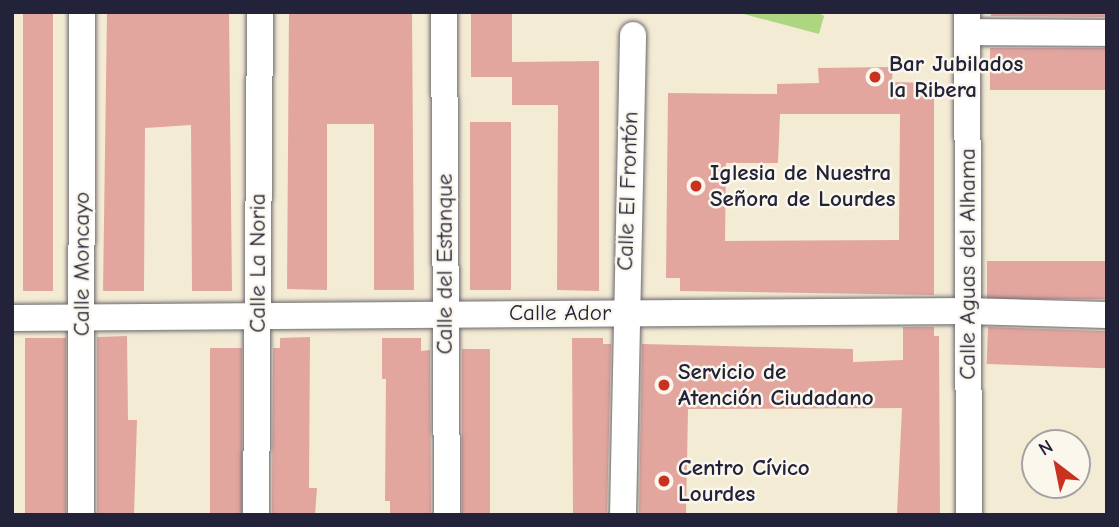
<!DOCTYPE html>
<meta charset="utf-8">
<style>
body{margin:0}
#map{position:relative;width:1119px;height:527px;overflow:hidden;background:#f3ebd3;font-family:"Comic Neue",sans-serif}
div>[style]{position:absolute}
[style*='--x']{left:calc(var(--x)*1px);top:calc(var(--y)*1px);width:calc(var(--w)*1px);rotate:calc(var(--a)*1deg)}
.green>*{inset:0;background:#aed681}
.building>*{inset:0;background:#e2a69f;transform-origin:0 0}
.roads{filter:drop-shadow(0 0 2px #6b6870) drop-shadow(0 0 2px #6b6870)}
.street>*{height:26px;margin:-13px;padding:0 13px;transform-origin:13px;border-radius:13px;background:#fff}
.dots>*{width:19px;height:19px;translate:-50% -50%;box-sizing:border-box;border:4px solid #fbf7ec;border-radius:50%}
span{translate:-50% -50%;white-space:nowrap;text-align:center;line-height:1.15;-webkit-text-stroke:5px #fbf7ec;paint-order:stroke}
.poi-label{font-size:23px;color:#22223b;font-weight:700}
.left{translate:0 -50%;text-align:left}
.street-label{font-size:23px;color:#22223b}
.frame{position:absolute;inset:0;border:14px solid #22223b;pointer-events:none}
.north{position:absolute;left:1021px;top:429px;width:70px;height:70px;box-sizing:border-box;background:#fbf7ec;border:2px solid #a4a2a5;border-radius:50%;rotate:328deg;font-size:19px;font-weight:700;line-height:28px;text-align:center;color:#22223b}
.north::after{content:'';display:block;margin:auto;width:24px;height:32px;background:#c8321e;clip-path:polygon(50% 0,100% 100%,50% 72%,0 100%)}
</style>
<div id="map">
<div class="green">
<div style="clip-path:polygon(817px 12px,824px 16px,819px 34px,740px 13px)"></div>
</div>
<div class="building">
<div style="left:23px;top:12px;width:30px;height:279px"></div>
<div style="clip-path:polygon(107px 12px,229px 12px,232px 291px,192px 291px,191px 125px,145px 128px,144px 291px,103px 291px)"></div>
<div style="clip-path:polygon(289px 12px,412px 12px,414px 290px,374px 290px,374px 124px,327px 124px,327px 290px,287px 289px)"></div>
<div style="clip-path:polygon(471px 12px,512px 12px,512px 62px,599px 61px,599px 291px,557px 290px,558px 105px,512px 105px,512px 77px,471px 77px)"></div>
<div style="clip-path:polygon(991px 12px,1107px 12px,1107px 17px,991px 16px)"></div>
<div style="left:990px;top:48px;width:117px;height:42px"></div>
<div style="clip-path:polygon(evenodd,893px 67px,892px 82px,934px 83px,934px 295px,680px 291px,680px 278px,666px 278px,668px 93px,777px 94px,777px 84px,819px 83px,818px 68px,893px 67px,780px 114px,900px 114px,899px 240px,725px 241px,726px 163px,778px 163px,780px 114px)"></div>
<div style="left:511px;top:122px;width:168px;height:41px;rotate:90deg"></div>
<div style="left:1107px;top:261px;width:38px;height:120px;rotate:90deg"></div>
<div style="clip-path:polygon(903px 327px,934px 327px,934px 336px,939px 336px,940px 515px,897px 515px,902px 408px,688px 409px,686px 515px,639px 515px,642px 344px,853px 349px,853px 362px,903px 360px)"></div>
<div style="left:988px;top:327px;width:119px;height:37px;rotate:2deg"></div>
<div style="clip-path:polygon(127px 336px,128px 420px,137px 420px,134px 515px,97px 515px,97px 337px)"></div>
<div style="clip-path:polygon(310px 337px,309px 488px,317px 488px,315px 515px,272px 515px,273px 348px,280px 348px,280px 338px)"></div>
<div style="left:25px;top:338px;width:41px;height:177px"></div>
<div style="clip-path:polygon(382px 338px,421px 338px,421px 351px,430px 350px,431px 515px,390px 515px,390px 501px,385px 501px,386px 379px,382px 379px)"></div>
<div style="clip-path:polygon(572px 338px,603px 338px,603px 344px,611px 344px,607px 515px,573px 515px)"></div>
<div style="left:210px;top:348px;width:32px;height:167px"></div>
<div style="left:490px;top:349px;width:166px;height:28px;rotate:90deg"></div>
</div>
<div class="roads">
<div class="street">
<div style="--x:444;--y:12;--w:503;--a:89.66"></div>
<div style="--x:967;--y:12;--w:503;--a:89.77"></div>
<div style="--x:967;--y:32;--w:140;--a:0.4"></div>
<div style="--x:12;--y:318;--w:954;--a:-0.42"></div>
<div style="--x:966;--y:311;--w:141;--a:1.6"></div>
<div style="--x:81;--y:515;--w:503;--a:-89.89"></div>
<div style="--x:256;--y:515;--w:503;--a:-89.54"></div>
<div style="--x:623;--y:515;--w:480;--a:-88.8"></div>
</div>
</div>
<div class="dots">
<div style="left:875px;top:77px;background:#c8321e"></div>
<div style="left:696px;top:186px;background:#c8321e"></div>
<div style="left:664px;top:385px;background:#c8321e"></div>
<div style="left:664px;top:481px;background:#c8321e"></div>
</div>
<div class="poi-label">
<span class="left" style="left:889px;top:77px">Bar Jubilados<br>la Ribera</span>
<span class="left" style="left:710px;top:186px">Iglesia de Nuestra<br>Señora de Lourdes</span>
<span class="left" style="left:678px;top:385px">Servicio de<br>Atención Ciudadano</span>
<span class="left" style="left:678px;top:481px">Centro Cívico<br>Lourdes</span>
</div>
<div class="street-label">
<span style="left:628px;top:191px;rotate:-88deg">Calle El Frontón</span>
<span style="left:258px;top:263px;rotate:-90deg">Calle La Noria</span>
<span style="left:82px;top:264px;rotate:-90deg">Calle Moncayo</span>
<span style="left:445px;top:264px;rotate:-90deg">Calle del Estanque</span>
<span style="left:968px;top:264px;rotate:-90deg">Calle Aguas del Alhama</span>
<span style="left:560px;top:313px">Calle Ador</span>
</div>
<div class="frame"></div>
<div class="north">N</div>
</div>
